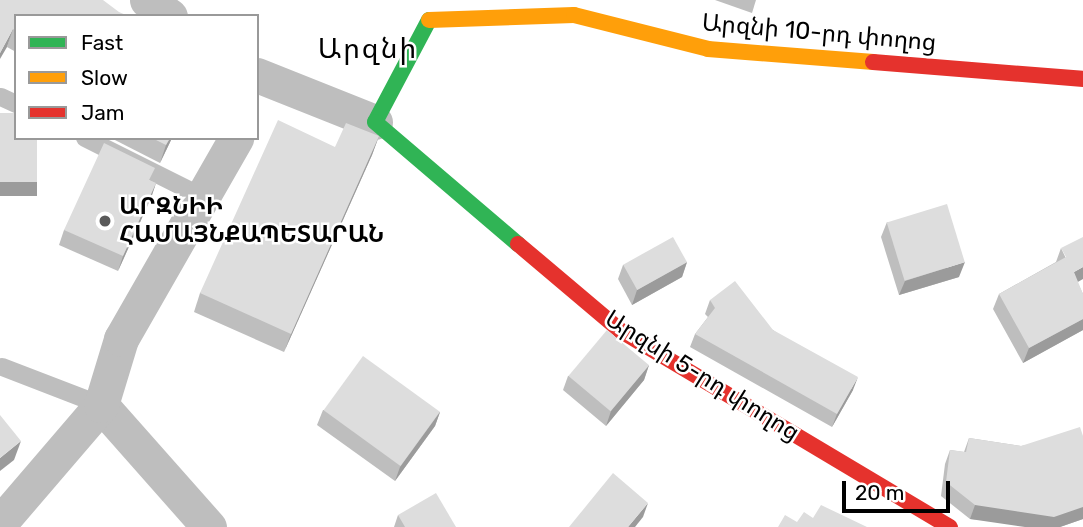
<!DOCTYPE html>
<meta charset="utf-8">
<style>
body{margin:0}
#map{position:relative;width:1083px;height:527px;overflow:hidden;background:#fff;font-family:Rubik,"Noto Sans Armenian",sans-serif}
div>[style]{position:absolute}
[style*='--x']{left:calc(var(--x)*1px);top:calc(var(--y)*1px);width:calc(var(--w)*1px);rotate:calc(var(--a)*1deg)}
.lane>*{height:18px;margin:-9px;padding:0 9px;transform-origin:9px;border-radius:9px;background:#bebebe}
.street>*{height:35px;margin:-17.5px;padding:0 17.5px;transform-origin:17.5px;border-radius:17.5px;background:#bebebe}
.fast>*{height:16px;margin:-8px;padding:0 8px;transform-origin:8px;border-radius:8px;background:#30b455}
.slow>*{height:16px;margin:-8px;padding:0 8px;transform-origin:8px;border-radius:8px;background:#ff9f0a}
.jam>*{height:16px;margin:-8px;padding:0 8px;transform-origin:8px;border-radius:8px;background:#e5322d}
.wall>*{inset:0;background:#bebebe}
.shaded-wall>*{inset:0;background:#9b9b9b;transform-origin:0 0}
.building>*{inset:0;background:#ddd;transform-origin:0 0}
.dots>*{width:19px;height:19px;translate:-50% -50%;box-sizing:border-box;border:4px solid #fff;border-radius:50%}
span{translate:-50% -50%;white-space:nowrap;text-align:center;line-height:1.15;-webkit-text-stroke:5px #fff;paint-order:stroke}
.street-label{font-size:24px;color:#000}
.poi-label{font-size:24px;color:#000;font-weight:700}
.left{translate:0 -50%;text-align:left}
.quarter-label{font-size:28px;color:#000;letter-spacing:2px}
.legend{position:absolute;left:14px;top:14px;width:245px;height:126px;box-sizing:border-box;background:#fff;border:2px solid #999;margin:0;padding:9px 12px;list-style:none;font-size:21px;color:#000}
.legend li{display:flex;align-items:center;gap:14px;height:35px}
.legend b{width:35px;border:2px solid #999}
.scale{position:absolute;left:842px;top:481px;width:108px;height:32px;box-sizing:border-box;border:4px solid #000;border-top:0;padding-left:9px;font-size:21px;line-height:24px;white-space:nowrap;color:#000;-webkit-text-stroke:5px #fff;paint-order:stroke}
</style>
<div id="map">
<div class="lane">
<div style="--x:1;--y:97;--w:17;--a:25"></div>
<div style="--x:85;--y:138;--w:132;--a:26.6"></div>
<div style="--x:2;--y:367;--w:106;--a:21"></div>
</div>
<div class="street">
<div style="--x:147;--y:0;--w:28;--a:35"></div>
<div style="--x:257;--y:75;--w:127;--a:21.7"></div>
<div style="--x:101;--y:405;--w:163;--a:48.5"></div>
<div style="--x:0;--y:523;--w:155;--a:-49.4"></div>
<div style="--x:101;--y:405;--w:69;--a:-73.1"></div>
<div style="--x:121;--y:339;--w:232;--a:-60.2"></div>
</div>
<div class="fast">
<div style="--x:429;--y:20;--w:115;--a:117.9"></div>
<div style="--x:375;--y:122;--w:188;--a:40.5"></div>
</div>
<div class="slow">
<div style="--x:429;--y:20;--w:145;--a:-2"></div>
<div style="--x:574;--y:15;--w:138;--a:14.2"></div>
<div style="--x:708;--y:49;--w:166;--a:4.5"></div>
</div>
<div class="jam">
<div style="--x:873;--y:62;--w:211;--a:4.6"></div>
<div style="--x:518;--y:244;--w:135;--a:40.2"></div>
<div style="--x:621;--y:331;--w:383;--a:30.8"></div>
</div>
<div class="wall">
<div style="clip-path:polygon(715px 0,756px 0,752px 13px)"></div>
<div style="clip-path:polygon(16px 16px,16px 52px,7px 47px)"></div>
<div style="clip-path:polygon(379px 136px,372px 155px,284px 352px,194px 312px,200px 293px,335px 147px)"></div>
<div style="clip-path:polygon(111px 138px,172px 138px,160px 163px)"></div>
<div style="clip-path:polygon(151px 181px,156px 183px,151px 198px,118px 271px,59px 245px,64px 230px)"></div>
<div style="clip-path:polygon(887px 222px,959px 277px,899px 295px,881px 237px)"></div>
<div style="clip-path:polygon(1061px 248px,1083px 294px,1083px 330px,1023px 363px,993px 309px,999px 294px,1056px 262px)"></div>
<div style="clip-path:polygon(687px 262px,682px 277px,632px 305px,618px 279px,623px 265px)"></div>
<div style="clip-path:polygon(710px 300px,773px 330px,853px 390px,832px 427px,690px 347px,695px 334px,708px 317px,705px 314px)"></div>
<div style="clip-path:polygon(649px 365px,644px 380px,606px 426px,563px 390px,568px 376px)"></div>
<div style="clip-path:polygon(323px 410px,440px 412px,435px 426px,395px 481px,317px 425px)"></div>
<div style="clip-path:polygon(1083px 436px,1083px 519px,1060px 527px,970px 519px,941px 496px,945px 464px,950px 450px,964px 452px,969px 438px,1021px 446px)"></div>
<div style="clip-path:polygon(398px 515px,456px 527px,394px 527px)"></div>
</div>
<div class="shaded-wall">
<div style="clip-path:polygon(13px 29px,7px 47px,0 59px,0 53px)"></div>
<div style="clip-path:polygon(379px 136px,372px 155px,284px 352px,291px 334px)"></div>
<div style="clip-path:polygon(170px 138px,172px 138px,160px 163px,166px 145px)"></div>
<div style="left:0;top:182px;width:37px;height:14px"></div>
<div style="clip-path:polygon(156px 183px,151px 198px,118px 271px,123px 256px)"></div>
<div style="clip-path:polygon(687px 262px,682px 277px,632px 305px,637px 290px)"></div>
<div style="clip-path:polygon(965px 262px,959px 277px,899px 295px,905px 281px)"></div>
<div style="clip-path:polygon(1083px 267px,1083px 279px,1069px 287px,1074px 272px)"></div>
<div style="clip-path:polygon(1083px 319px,1083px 330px,1023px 363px,1029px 348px)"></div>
<div style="clip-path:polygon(649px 365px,644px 380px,606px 426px,611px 411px)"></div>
<div style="clip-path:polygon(858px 377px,853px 390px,832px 427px,837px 414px)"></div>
<div style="clip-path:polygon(440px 412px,435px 426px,395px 481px,400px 467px)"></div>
<div style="clip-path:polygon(21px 441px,14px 460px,0 471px,0 458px)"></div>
<div style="clip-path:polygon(648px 503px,643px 517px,635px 527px,628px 527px)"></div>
<div style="clip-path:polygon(975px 505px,1083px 507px,1083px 519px,1060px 527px,1025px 527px,970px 519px)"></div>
</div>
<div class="building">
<div style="clip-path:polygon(0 0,103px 0,119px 12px,128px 16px,16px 16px,16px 31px,13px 29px,0 53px)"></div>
<div style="clip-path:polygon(0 113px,16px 113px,16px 138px,37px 138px,37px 182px,0 182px)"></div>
<div style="clip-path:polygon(278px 120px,335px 147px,346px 123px,379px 136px,291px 334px,200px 293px)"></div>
<div style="clip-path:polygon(152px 138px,170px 138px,166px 145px)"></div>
<div style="clip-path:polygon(104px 143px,155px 168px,149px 180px,156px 183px,123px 256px,64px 230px)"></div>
<div style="left:947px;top:204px;width:61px;height:63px;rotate:73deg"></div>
<div style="left:673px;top:237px;width:29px;height:57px;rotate:61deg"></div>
<div style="clip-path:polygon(1083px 237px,1083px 267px,1074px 272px,1083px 294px,1083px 319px,1029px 348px,999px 294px,1066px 257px,1061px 248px)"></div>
<div style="clip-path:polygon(735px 281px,773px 330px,858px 377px,837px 414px,695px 334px,715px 308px,710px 300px)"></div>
<div style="left:607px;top:330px;width:55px;height:60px;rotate:40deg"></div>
<div style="left:363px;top:356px;width:95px;height:67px;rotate:36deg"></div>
<div style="clip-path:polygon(0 415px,21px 441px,0 458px)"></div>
<div style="clip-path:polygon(1080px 427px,1083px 436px,1083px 507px,1054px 517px,975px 505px,946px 482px,950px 450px,966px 452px,969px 438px,1021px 446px)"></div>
<div style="clip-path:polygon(613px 473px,648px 503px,628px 527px,569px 527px)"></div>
<div style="clip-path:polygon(436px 493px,456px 527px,405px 527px,398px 515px)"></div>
<div style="clip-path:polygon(821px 505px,867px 527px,778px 527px,785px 515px,797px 522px,804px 512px,813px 518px)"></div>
</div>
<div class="dots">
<div style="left:105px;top:221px;background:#595959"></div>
</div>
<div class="street-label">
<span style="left:819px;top:33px;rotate:5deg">Արզնի 10-րդ փողոց</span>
<span style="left:702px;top:376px;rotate:32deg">Արզնի 5-րդ փողոց</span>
</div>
<div class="poi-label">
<span class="left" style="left:119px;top:221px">ԱՐԶՆԻԻ<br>ՀԱՄԱՅՆՔԱՊԵՏԱՐԱՆ</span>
</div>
<div class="quarter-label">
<span style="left:368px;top:49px">Արզնի</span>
</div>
<ul class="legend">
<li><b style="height:9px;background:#30b455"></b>Fast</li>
<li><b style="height:9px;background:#ff9f0a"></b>Slow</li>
<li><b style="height:9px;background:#e5322d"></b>Jam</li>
</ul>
<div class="scale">20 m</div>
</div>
